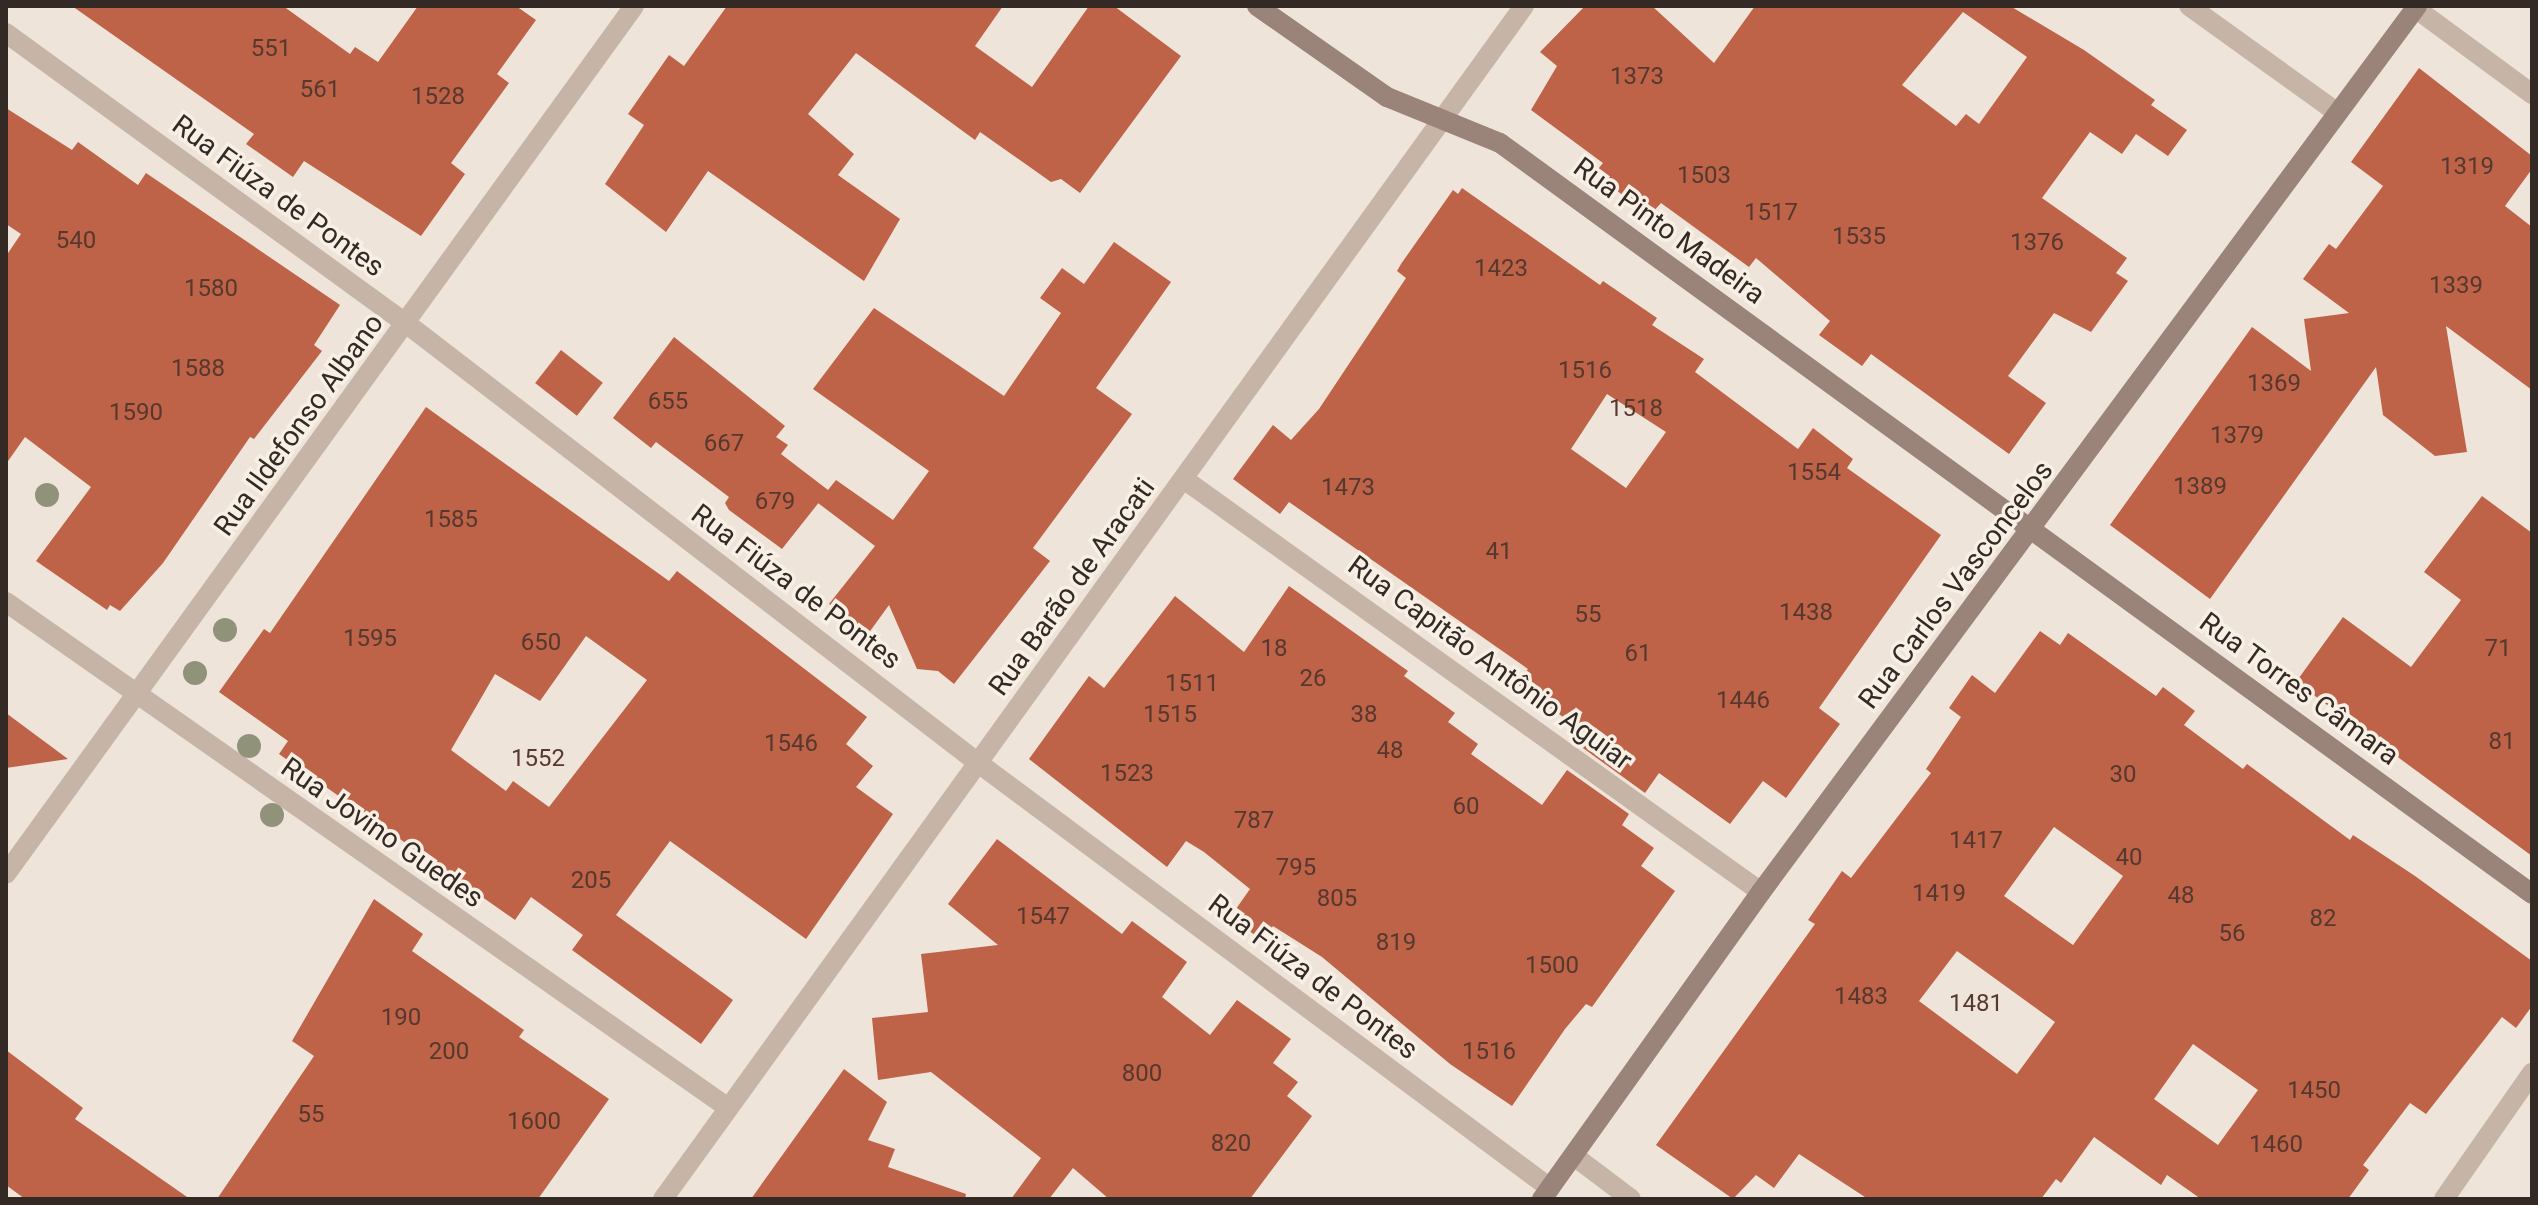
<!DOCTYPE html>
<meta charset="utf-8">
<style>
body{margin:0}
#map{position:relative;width:2538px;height:1205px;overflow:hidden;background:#efe4d9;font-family:Roboto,sans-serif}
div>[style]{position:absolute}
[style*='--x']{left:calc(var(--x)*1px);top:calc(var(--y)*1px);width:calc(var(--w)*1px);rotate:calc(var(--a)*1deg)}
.building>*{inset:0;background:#be6248;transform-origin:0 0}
.minor>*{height:20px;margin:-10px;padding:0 10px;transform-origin:10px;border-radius:10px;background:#c6b4a6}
.tertiary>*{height:20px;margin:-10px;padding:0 10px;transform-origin:10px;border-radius:10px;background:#c6b4a6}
.secondary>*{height:20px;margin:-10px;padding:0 10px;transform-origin:10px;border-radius:10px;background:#9a8378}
.trees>*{width:24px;height:24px;margin:-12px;border-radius:50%;background:#90937a}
span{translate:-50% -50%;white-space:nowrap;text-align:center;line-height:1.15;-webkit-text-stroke:7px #f8efe5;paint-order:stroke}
.number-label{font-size:24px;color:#56382e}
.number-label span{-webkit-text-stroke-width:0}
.street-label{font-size:28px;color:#332a26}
.frame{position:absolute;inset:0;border:8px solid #332a26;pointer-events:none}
</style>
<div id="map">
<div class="building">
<div style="clip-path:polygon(72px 6px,283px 6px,350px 54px,355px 47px,378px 62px,418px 6px,516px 6px,536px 20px,497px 74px,509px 83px,451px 163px,465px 174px,421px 236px,304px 161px,293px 177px,246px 144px,254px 134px)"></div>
<div style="clip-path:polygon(727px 6px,1003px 6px,975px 46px,1032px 87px,1089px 6px,1114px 6px,1181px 56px,1080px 193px,1061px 179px,1051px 182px,980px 132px,975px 140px,856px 53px,808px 114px,854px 154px,838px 175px,900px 219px,864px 281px,708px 171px,666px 232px,605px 184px,644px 125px,628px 114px,669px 55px,684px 66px)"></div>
<div style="clip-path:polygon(evenodd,1585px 6px,1652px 6px,1714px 63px,1755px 6px,2010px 6px,2084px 50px,2155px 100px,2151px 105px,2187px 130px,2168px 156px,2136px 134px,2122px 154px,2090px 132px,2042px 198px,2127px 258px,2116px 273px,2128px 281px,2091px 332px,2054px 313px,2008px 376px,2046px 403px,2009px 454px,1871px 354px,1862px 366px,1819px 335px,1830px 321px,1756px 258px,1749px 267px,1661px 203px,1650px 215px,1594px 174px,1603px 163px,1531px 110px,1557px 66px,1540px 52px,1585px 6px,1963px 12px,2027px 57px,1979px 124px,1966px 114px,1956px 126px,1902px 85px,1963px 12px)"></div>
<div style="clip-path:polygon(2419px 68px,2532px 156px,2532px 169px,2505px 206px,2532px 227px,2532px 390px,2446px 326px,2467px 452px,2435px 456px,2383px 415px,2376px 367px,2210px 599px,2110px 525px,2252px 327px,2311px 371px,2304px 319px,2349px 313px,2303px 279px,2329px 244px,2336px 249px,2383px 186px,2351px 162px)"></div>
<div style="clip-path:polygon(6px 108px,72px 150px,78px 142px,138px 185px,146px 173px,340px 305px,314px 345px,322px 351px,254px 439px,250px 437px,163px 563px,120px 611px,110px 605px,107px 610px,36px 561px,91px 487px,25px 437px,6px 464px,6px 256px,21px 234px,6px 224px)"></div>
<div style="clip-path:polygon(evenodd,1462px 188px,1600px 285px,1603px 281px,1657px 318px,1652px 325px,1704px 359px,1695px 372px,1798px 449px,1813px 428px,1853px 459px,1847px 468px,1941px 535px,1819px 708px,1840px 724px,1786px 798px,1763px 781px,1730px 824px,1659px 773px,1645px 793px,1583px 748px,1591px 737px,1517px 684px,1528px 669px,1289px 502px,1280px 514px,1233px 479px,1273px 425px,1291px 440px,1319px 409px,1406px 278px,1397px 271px,1401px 264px,1453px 190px,1458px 194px,1462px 188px,1607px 394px,1666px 432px,1626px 488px,1571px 449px,1607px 394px)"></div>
<div style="clip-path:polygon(1114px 242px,1171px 282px,1096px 388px,1132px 414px,1033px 548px,1050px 561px,954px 684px,938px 671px,917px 669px,889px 605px,868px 634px,829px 604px,875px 546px,818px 503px,824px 496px,782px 549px,729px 510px,725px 503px,729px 497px,656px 442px,651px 448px,613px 418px,674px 337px,785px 426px,776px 437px,788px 445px,781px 454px,828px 490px,836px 480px,893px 520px,929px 471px,813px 389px,874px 308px,1004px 396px,1061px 313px,1040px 298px,1062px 268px,1084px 284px)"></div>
<div style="left:561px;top:350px;width:53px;height:42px;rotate:38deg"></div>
<div style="clip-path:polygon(evenodd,426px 407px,669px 581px,677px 571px,867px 717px,846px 744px,873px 766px,856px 787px,893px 814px,806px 939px,670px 841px,616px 915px,733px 1000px,701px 1044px,572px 950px,583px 935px,531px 897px,515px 920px,279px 754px,288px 741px,219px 692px,264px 629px,270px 633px,426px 407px,586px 636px,647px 680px,549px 807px,513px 781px,506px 791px,451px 750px,495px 674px,540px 701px,586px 636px)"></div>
<div style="clip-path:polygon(2482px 496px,2532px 533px,2532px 856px,2296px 682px,2343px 617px,2411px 667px,2461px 600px,2424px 572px)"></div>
<div style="clip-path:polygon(1289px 586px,1408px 671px,1404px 676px,1455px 713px,1448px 722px,1478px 744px,1471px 754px,1542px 805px,1567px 770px,1629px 814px,1622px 825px,1654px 848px,1641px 866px,1675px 891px,1592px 1007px,1586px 1004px,1565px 1029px,1512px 1106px,1450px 1064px,1322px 957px,1273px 926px,1262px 941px,1231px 916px,1250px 889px,1204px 852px,1186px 841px,1167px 867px,1029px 759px,1089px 676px,1104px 688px,1175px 596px,1244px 652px)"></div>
<div style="clip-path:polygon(evenodd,2040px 631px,2060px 645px,2068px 633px,2156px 696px,2163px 687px,2195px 711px,2184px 725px,2243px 769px,2247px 764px,2350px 840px,2353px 835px,2415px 876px,2532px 961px,2532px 1006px,2516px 1028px,2502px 1017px,2426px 1114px,2410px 1103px,2363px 1165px,2369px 1170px,2348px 1199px,2201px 1199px,2167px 1175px,2161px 1185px,2094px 1137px,2061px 1183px,2056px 1179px,2041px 1199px,1868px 1199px,1799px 1154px,1774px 1188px,1756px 1175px,1733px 1199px,1656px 1145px,1815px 924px,1808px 920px,1842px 871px,1851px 878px,1931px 773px,1926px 769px,1961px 717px,1949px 708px,1972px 675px,1995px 693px,2040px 631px,2054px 827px,2123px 876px,2073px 945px,2004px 896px,2054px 827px,2040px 631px,1957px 951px,2055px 1022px,2017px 1074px,1919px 1001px,1957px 951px,2040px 631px,2193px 1044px,2258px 1090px,2218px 1145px,2154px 1099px,2193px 1044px)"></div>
<div style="clip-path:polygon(6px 713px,68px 759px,6px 768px)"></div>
<div style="clip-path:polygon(997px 839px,1122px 934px,1132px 921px,1187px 962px,1162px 997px,1210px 1035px,1237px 1000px,1291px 1039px,1273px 1063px,1298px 1082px,1287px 1096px,1312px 1116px,1250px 1199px,1109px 1199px,1073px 1168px,1049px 1199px,1011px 1199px,1041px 1158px,931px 1072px,878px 1080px,872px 1018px,928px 1012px,921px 954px,998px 945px,948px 904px)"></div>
<div style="clip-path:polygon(374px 899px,423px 934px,412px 951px,524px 1030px,519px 1037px,609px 1099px,538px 1199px,217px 1199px,314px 1056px,292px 1041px)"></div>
<div style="clip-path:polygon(6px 1050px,83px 1108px,75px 1119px,190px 1199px,25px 1199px,6px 1185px)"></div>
<div style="clip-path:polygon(844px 1069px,887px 1102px,868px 1140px,895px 1149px,888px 1167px,966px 1194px,965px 1199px,751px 1199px)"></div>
</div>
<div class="minor">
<div style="--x:2189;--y:6;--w:180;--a:35.7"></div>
<div style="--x:2415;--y:8;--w:145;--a:36.3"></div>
<div style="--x:6;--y:33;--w:495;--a:36"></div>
<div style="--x:407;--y:324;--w:719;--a:37.54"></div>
<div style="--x:977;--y:762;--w:714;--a:36.63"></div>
<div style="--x:1185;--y:480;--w:708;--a:35.58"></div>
<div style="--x:6;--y:602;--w:880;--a:35.01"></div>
<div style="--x:1574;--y:1156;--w:71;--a:37"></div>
<div style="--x:2444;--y:1199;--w:154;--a:-55.1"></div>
</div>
<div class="tertiary">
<div style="--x:6;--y:874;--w:1071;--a:-54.11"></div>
<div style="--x:663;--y:1199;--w:1471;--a:-54.18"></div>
</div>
<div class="secondary">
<div style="--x:1257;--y:6;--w:159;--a:35"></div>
<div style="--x:1387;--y:97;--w:122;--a:22.2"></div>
<div style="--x:1500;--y:143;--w:1276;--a:36.04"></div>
<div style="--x:1542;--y:1199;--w:377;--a:-54.5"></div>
<div style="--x:1761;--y:892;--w:1102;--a:-53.48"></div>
</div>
<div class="trees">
<div style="left:47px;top:495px"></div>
<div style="left:225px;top:630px"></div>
<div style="left:195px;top:673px"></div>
<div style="left:249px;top:746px"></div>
<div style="left:272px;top:815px"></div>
</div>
<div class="number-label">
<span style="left:271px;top:49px">551</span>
<span style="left:1637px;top:77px">1373</span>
<span style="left:320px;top:90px">561</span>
<span style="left:438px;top:97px">1528</span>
<span style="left:2467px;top:167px">1319</span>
<span style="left:1704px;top:176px">1503</span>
<span style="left:1771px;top:213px">1517</span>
<span style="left:1859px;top:237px">1535</span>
<span style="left:76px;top:241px">540</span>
<span style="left:2037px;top:243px">1376</span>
<span style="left:1501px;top:269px">1423</span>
<span style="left:2456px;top:286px">1339</span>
<span style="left:211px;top:289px">1580</span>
<span style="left:198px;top:369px">1588</span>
<span style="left:1585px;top:371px">1516</span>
<span style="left:2274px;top:384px">1369</span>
<span style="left:668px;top:402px">655</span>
<span style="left:1636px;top:409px">1518</span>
<span style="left:136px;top:413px">1590</span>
<span style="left:2237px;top:436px">1379</span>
<span style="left:724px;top:444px">667</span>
<span style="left:1814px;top:473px">1554</span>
<span style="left:2200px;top:487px">1389</span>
<span style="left:1348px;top:488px">1473</span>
<span style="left:775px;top:502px">679</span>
<span style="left:451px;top:520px">1585</span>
<span style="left:1499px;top:552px">41</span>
<span style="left:1806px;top:613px">1438</span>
<span style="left:1588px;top:615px">55</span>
<span style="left:370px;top:639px">1595</span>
<span style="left:541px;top:643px">650</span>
<span style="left:1274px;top:649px">18</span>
<span style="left:2498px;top:649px">71</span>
<span style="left:1638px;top:654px">61</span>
<span style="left:1313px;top:679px">26</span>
<span style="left:1192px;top:684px">1511</span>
<span style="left:1743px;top:701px">1446</span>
<span style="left:1170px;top:715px">1515</span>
<span style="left:1364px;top:715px">38</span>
<span style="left:2502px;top:742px">81</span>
<span style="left:791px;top:744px">1546</span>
<span style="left:1390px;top:751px">48</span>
<span style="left:538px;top:759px">1552</span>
<span style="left:1127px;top:774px">1523</span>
<span style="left:2123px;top:775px">30</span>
<span style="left:1466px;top:807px">60</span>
<span style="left:1254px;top:821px">787</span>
<span style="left:1976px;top:841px">1417</span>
<span style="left:2129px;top:858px">40</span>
<span style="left:1296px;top:868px">795</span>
<span style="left:591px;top:881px">205</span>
<span style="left:1939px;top:894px">1419</span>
<span style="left:2181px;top:896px">48</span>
<span style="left:1337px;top:899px">805</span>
<span style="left:1043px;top:917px">1547</span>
<span style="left:2323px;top:919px">82</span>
<span style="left:2232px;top:934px">56</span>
<span style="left:1396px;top:943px">819</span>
<span style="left:1552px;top:966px">1500</span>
<span style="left:1861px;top:997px">1483</span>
<span style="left:1976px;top:1004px">1481</span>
<span style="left:401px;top:1018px">190</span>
<span style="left:449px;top:1052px">200</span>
<span style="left:1489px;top:1052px">1516</span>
<span style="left:1142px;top:1074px">800</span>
<span style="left:2314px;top:1091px">1450</span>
<span style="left:311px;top:1115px">55</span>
<span style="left:534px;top:1122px">1600</span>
<span style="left:1231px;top:1144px">820</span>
<span style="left:2276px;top:1145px">1460</span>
</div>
<div class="street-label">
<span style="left:278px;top:196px;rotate:36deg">Rua Fiúza de Pontes</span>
<span style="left:1669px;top:231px;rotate:36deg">Rua Pinto Madeira</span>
<span style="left:299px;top:425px;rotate:-54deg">Rua Ildefonso Albano</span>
<span style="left:1956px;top:585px;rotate:-53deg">Rua Carlos Vasconcelos</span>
<span style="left:796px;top:587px;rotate:37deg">Rua Fiúza de Pontes</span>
<span style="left:1072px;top:587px;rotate:-54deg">Rua Barão de Aracati</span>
<span style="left:1490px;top:663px;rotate:36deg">Rua Capitão Antônio Aguiar</span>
<span style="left:2299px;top:689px;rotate:36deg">Rua Torres Câmara</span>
<span style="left:382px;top:833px;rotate:35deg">Rua Jovino Guedes</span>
<span style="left:1313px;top:977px;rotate:37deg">Rua Fiúza de Pontes</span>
</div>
<div class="frame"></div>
</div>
